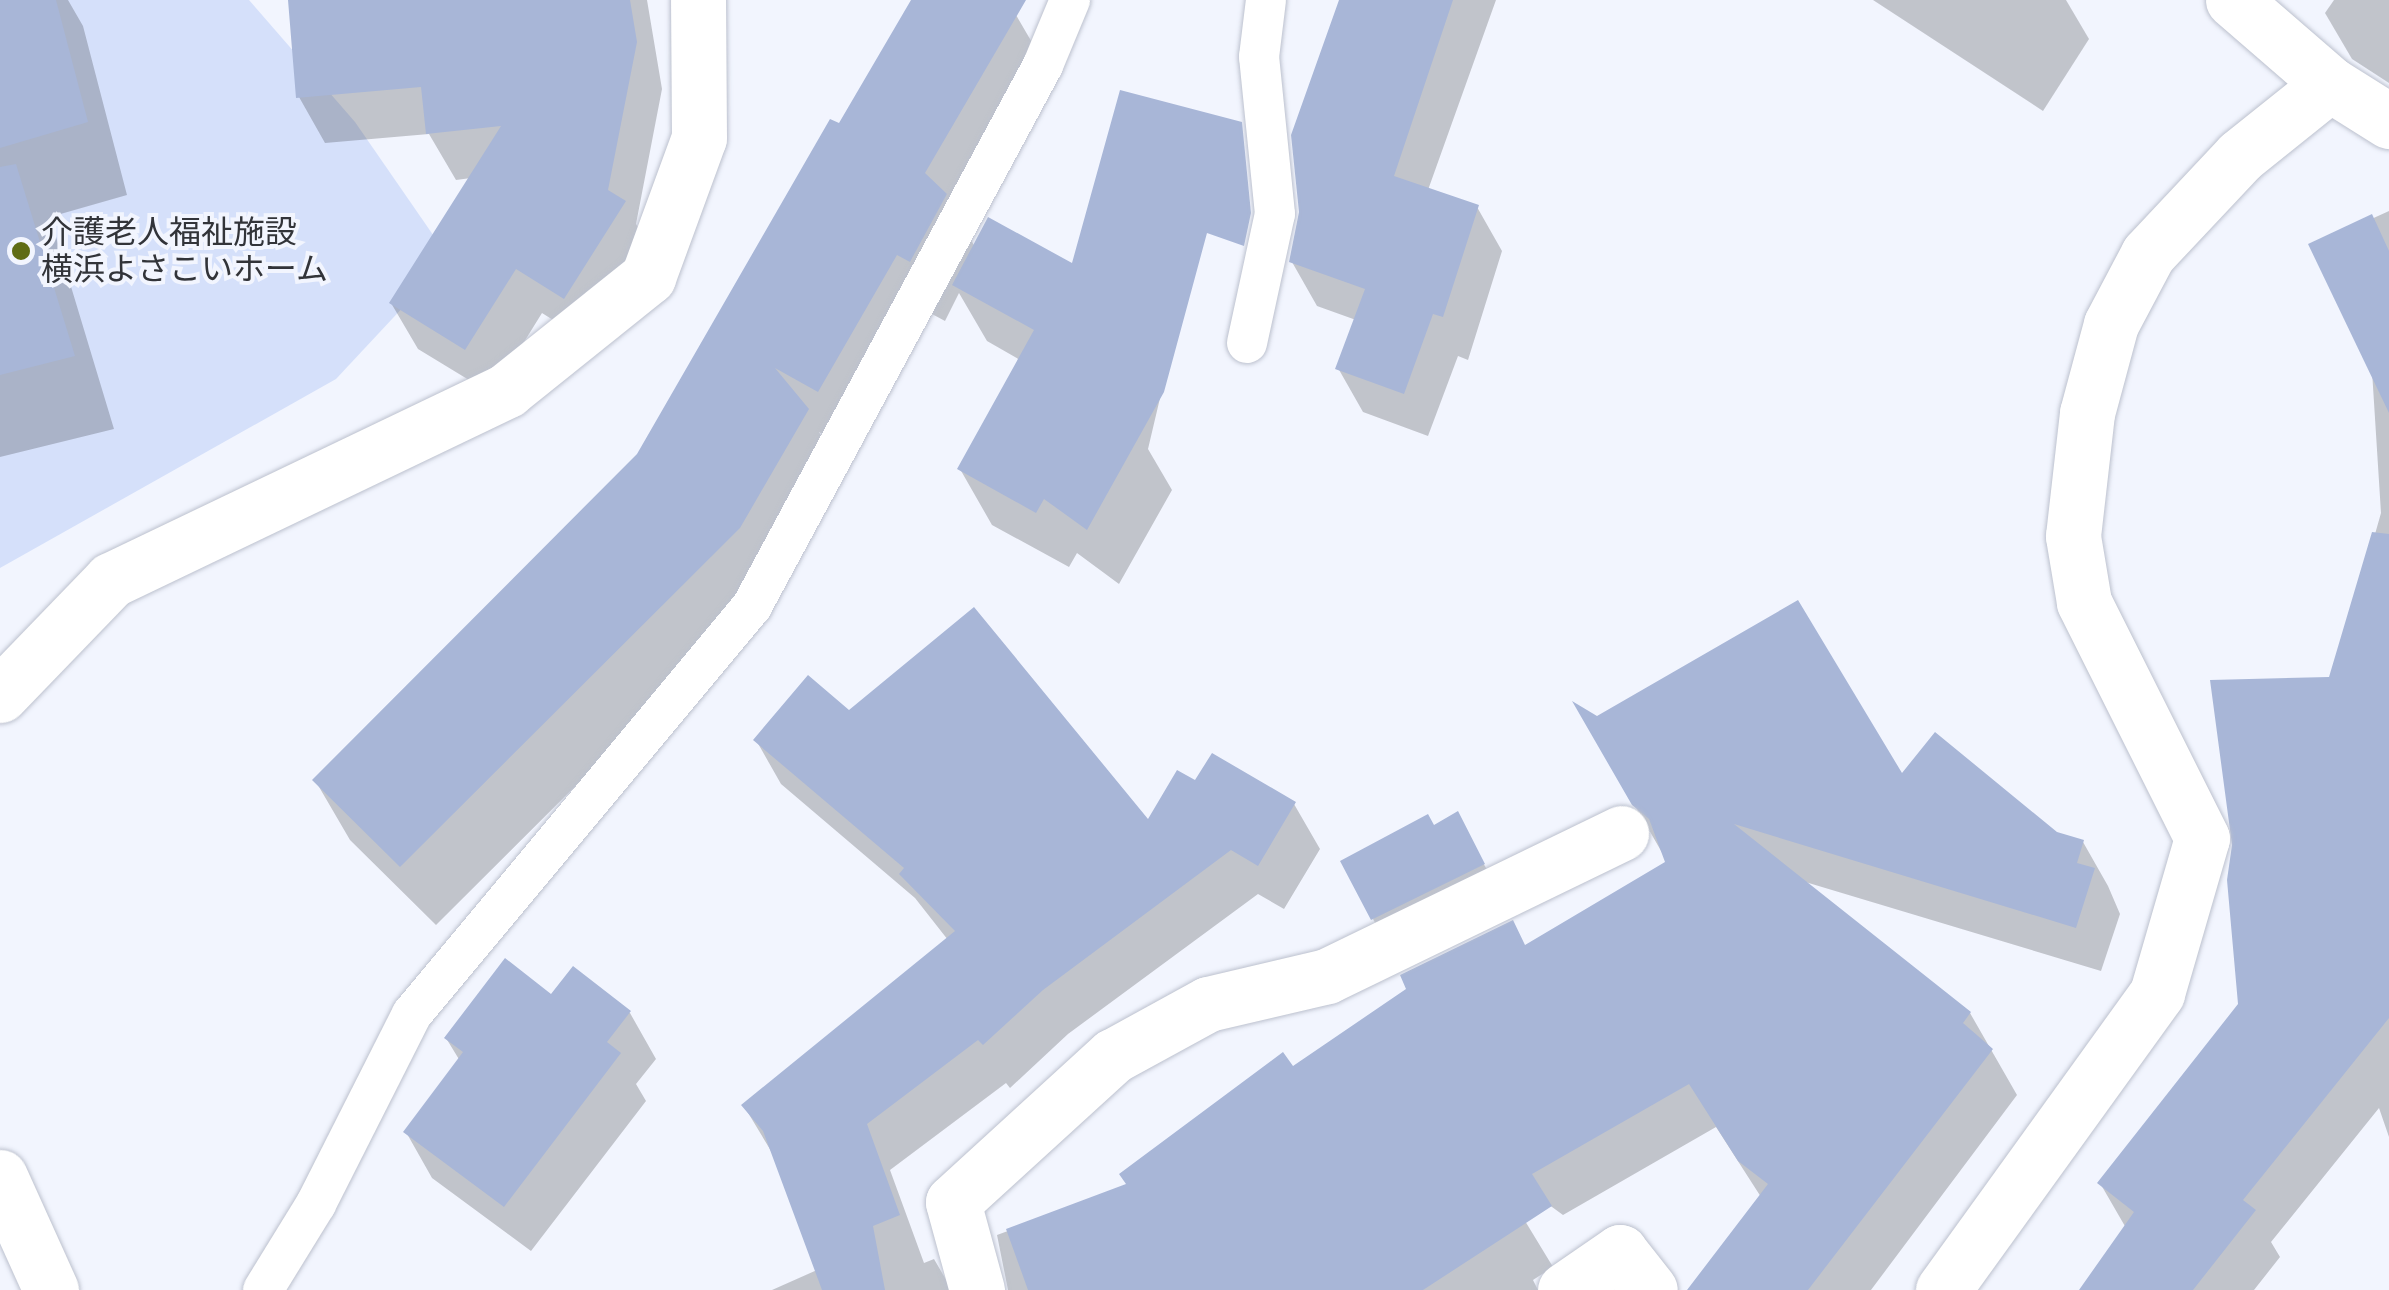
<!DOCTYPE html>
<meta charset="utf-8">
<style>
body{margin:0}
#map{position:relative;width:2389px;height:1290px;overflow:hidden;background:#f2f5fe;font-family:"Libre Baskerville","Noto Sans JP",serif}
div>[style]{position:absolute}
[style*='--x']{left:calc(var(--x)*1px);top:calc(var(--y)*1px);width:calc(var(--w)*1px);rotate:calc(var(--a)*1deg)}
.green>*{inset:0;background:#d5e0fa}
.shadow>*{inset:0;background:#0003}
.building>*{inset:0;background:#a8b6d7}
.roads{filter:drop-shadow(0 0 2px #bcc1ce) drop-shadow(0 0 2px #bcc1ce)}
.service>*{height:40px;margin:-20px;padding:0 20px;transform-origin:20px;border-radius:20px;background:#fff}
.minor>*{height:55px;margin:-27.5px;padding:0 27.5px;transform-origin:27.5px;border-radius:27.5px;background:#fff}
.tertiary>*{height:55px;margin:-27.5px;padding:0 27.5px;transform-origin:27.5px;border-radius:27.5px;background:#fff}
.dots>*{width:28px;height:28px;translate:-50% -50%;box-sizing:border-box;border:5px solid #f2f5fe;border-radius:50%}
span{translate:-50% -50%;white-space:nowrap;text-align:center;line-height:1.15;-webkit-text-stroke:8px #f2f5fe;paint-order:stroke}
.poi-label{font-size:32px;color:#323439}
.left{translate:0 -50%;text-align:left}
</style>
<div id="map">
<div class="green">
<div style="clip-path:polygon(0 0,249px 0,355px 122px,449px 258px,336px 379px,0 568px)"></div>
</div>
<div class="shadow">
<div style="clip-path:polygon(0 0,68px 0,83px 26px,127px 195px,50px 217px,114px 429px,0 457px)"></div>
<div style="clip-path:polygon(291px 0,647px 0,662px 89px,636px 224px,650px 248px,591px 344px,542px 313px,492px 394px,418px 349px,391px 303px,471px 178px,456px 180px,429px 134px,325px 143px,299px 97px)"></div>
<div style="clip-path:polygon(914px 0,991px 0,1016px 15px,1051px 75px,963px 226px,975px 247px,1074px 267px,1215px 165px,1148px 449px,1172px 490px,1119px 584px,1077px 553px,1069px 567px,992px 525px,960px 469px,1020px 360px,987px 341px,959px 293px,945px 321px,932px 314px,853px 451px,819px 432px,841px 471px,774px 588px,436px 925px,350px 840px,315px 780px,639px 456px)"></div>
<div style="clip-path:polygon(1341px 0,1496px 0,1428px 190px,1477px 207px,1502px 251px,1468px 360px,1458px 356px,1428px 436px,1363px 412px,1338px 368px,1356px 320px,1317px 306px,1292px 262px)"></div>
<div style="clip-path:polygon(1873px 0,2066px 0,2089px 39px,2043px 111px)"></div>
<div style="clip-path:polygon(2334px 0,2389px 0,2389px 83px,2352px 59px,2325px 13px)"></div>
<div style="clip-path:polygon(2389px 211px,2389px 1137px,2379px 1108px,2271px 1242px,2280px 1257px,2254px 1290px,2082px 1290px,2126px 1228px,2100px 1183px,2241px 1005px,2381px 513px,2372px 371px,2312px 246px)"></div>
<div style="clip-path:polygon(1579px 708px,1597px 719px,1901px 777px,2083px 842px,2108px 886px,2120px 914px,2101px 971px,1802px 881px,1970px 1013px,2017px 1095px,1871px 1290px,1696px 1290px,1761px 1197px,1716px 1127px,1563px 1215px,1488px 1160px,1553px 1267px,1533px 1280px,1538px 1290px,1008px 1290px,997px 1235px,1129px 1186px,1292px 1070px,1526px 948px,1668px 863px)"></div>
<div style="clip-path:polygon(849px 713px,1148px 823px,1196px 783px,1294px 804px,1320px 849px,1284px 909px,1258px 894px,1068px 1034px,1010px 1088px,1006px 1083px,890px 1170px,924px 1263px,934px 1259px,952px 1290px,772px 1290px,817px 1270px,774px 1156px,744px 1106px,948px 940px,915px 898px,781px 784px,756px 740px)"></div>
<div style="clip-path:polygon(1457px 814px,1509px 911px,1399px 965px,1373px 919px,1433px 828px)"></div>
<div style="clip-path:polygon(552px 998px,630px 1013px,656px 1059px,636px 1084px,646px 1101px,531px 1251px,432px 1178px,406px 1132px,460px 1061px,446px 1038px)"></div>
</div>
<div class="building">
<div style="clip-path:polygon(0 0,56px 0,88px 122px,0 148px)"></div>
<div style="clip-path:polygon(288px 0,630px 0,637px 42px,608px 190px,626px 201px,564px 299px,516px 269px,465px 350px,389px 303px,501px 126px,426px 134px,421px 87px,296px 98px)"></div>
<div style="clip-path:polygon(911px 0,1026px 0,925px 173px,947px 194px,910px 262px,897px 255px,818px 392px,775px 368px,809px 409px,740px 528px,400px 867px,312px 780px,637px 454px,830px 119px,839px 123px)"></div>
<div style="clip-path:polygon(1339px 0,1453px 0,1394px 176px,1479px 205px,1443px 317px,1433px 314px,1404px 394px,1335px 369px,1365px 289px,1289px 262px,1299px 212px,1291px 135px)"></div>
<div style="clip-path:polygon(1120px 90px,1242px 122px,1251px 213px,1244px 246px,1207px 233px,1164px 392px,1087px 530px,1044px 499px,1036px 513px,957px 469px,1034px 330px,952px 285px,988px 217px,1072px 263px)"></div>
<div style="clip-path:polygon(16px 164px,75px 356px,0 375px,0 167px)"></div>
<div style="clip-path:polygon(2372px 214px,2389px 251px,2389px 413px,2308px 244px)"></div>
<div style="clip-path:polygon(2372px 532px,2389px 534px,2389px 1018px,2243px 1200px,2256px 1210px,2193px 1290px,2079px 1290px,2134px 1212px,2097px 1183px,2238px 1004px,2227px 880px,2232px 845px,2210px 680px,2329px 677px)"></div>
<div style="clip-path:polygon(1798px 600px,1902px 773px,1935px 732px,2057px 832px,2084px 840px,2077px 863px,2095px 868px,2076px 928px,1734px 824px,1971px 1012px,1963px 1023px,1993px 1049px,1808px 1290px,1687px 1290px,1768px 1184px,1738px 1161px,1689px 1084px,1532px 1174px,1552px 1206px,1423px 1290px,1028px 1290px,1006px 1229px,1126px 1184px,1119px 1174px,1283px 1052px,1293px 1066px,1406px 989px,1400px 975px,1513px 920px,1525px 945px,1665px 862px,1649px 819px,1632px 805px,1572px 701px,1597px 716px)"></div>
<div style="clip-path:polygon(974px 607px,1148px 819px,1177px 770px,1195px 780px,1212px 753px,1296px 802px,1258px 866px,1231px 850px,1043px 990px,983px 1045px,978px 1040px,867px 1124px,900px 1215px,873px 1226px,885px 1290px,822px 1290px,763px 1131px,741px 1105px,955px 931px,899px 874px,904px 868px,753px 740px,808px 675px,849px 710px)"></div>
<div style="clip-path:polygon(1458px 811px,1485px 864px,1371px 920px,1340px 861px,1428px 814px,1434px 825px)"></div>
<div style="clip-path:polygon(505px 958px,551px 994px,573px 966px,631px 1011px,607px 1042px,621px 1053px,504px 1207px,403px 1132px,463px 1052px,444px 1038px)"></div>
</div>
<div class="roads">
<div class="service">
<div style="--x:1247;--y:343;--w:132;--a:-77.8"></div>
<div style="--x:1275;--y:214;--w:158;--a:-95.8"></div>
<div style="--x:1259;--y:57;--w:57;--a:-83"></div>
<div style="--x:263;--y:1290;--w:101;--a:-58.4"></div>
<div style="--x:316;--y:1204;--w:213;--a:-63.2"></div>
<div style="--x:412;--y:1014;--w:531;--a:-50.19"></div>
<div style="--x:752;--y:606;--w:614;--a:-61.72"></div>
<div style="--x:1043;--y:65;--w:70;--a:-67.4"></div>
</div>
<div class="minor">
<div style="--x:2233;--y:0;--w:128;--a:40.9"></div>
<div style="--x:2330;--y:84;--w:70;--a:32.1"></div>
<div style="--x:977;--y:1290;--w:91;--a:-105.3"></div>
<div style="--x:953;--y:1202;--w:217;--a:-42.4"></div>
<div style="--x:1113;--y:1056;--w:108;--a:-28.7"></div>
<div style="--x:1208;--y:1004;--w:122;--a:-13.2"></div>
<div style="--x:1327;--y:976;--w:327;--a:-25.9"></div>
<div style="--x:1565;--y:1290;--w:67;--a:-34.6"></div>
<div style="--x:1620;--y:1252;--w:48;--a:51.7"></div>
<div style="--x:1943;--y:1290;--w:366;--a:-54.2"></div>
<div style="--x:2157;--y:993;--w:161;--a:-73.8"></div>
<div style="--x:2202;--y:838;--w:264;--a:-116.6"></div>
<div style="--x:2084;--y:602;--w:67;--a:-99.5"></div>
<div style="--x:2073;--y:536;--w:124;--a:-83.5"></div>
<div style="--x:2087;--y:413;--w:92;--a:-74.9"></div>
<div style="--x:2111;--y:324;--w:79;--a:-62.1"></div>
<div style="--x:2148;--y:254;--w:134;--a:-46.8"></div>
<div style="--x:2240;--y:156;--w:115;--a:-38.7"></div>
</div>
<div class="tertiary">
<div style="--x:0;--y:695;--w:160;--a:-46"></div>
<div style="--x:111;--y:580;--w:439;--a:-25.6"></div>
<div style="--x:507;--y:390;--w:181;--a:-38.7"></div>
<div style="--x:648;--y:277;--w:148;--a:-69.9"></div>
<div style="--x:699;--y:138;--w:138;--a:-90.4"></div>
<div style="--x:0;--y:1177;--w:124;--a:65.7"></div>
</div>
</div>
<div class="dots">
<div style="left:21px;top:251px;background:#5f6c15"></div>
</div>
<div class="poi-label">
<span class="left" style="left:41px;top:251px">介護老人福祉施設<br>横浜よさこいホーム</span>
</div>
</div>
